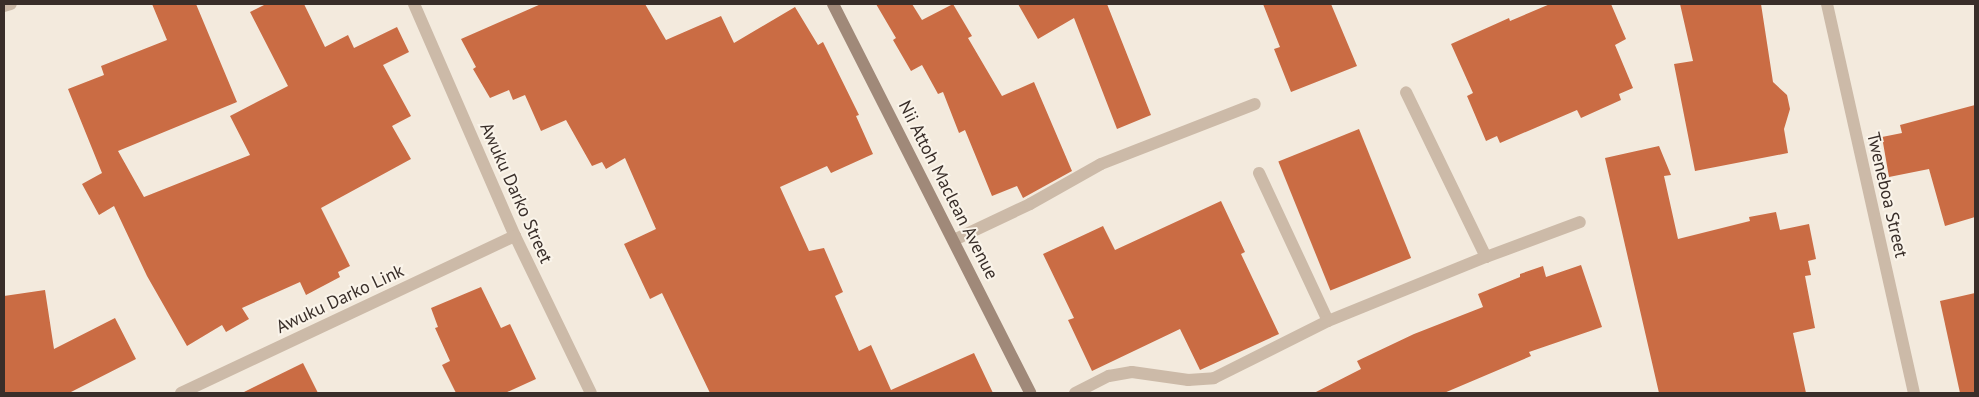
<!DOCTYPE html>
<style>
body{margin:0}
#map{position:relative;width:1979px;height:397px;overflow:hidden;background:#f3eadd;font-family:"PT Sans",sans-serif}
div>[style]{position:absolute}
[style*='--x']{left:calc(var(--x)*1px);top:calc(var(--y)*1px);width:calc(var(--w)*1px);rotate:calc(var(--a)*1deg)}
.building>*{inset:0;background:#ca6c44;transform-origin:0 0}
.lane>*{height:12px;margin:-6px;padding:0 6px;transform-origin:6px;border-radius:6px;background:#ccbaa8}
.street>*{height:12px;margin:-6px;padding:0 6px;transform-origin:6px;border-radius:6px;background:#ccbaa8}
.secondary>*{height:12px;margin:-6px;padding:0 6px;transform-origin:6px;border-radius:6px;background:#a08979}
span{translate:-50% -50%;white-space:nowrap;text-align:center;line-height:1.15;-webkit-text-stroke:4px #faf4ea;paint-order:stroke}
.street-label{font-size:18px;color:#392e29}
.frame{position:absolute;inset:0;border:5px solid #392e29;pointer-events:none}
</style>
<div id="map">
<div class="building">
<div style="clip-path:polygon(152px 4px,196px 4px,237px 102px,118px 151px,144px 197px,250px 155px,230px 116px,288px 86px,250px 12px,266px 4px,304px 4px,325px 47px,348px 35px,354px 48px,397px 27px,409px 52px,383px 65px,411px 116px,392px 126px,411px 159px,321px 208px,350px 266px,338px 272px,340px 277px,306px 295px,300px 282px,242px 308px,249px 319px,226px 332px,222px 325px,187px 346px,147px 276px,114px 206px,99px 215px,82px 184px,102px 173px,68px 89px,104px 75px,101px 66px,167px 40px)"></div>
<div style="clip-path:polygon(541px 4px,645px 4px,666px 40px,721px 16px,734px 43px,795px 7px,818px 45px,823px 42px,859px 115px,856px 116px,873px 154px,831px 173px,827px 166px,780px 187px,809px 251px,824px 248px,843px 292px,835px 296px,859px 351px,871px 345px,891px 390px,974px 353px,993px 393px,710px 393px,662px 293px,650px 299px,624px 244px,656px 229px,625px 158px,606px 169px,602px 162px,592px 166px,566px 120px,541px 131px,525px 95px,513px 100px,509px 90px,490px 98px,473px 69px,476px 67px,461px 39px)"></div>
<div style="clip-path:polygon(876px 4px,912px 4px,922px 20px,953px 4px,972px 36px,968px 38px,1002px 96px,1034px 82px,1072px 171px,1023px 198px,1017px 186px,992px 196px,965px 130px,959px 133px,943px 92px,938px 94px,922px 65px,911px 71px,893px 40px,896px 38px)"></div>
<div style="clip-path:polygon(1018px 4px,1107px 4px,1151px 115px,1117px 129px,1074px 18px,1038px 39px)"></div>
<div style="clip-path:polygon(1263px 4px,1331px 4px,1357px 66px,1291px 92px,1274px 49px,1280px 47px)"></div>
<div style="clip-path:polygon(1550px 4px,1611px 4px,1626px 39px,1615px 45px,1633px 88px,1619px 94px,1621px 100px,1581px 118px,1577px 110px,1500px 143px,1497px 136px,1486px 141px,1467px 96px,1473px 93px,1451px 44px,1509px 18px,1510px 21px)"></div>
<div style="clip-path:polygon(1680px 4px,1761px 4px,1773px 82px,1787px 95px,1790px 109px,1784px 129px,1788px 153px,1695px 171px,1674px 64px,1693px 61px)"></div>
<div style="clip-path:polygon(1975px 105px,1975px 217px,1945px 226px,1929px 169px,1889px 177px,1882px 137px,1902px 133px,1900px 125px)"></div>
<div style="left:1359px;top:129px;width:139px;height:87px;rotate:68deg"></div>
<div style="clip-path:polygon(1659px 146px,1671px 175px,1664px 176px,1678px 239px,1750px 221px,1749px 217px,1776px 212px,1780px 230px,1809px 224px,1816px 259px,1808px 261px,1811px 275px,1805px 276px,1815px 328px,1793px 333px,1806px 393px,1659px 393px,1605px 158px)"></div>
<div style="clip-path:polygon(1221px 201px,1245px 252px,1241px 254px,1279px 334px,1200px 370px,1180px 329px,1092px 371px,1068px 320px,1074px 318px,1043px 254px,1103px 226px,1115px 250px)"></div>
<div style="clip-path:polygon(1581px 265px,1602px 327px,1529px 352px,1531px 356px,1444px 393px,1314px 393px,1361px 369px,1357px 361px,1414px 334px,1483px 307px,1478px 294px,1520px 277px,1520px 274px,1543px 266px,1546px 277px)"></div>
<div style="clip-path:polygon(481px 287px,501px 328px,510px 324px,536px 379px,505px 393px,456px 393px,442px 365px,450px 361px,435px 328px,438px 327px,431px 308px)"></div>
<div style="clip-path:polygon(45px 290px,54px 349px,115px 318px,136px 359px,69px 393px,4px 393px,4px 296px)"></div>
<div style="clip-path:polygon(1975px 293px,1975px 393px,1960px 393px,1940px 301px)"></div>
<div style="clip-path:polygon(303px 363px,318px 393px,242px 393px)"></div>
</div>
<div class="lane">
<div style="--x:1259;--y:173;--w:163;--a:65"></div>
<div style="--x:1486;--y:257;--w:100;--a:-20.4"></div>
<div style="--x:1075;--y:393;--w:38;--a:-27"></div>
<div style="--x:1109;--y:376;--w:23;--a:-10"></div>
<div style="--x:1132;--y:372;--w:57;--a:8.1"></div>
<div style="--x:1188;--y:380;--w:26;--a:-4"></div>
<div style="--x:1214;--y:378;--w:127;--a:-26.6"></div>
<div style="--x:1328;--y:321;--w:170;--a:-22.1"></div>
<div style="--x:1486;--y:257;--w:183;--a:-115.9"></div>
</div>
<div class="street">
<div style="--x:414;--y:4;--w:253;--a:66.5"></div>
<div style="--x:515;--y:236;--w:174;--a:64.2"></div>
<div style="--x:1827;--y:4;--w:399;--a:77.4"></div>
<div style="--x:4;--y:6;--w:7;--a:-16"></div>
<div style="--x:954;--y:240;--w:84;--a:-25.3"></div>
<div style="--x:1030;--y:204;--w:81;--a:-29.4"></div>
<div style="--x:1101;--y:164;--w:165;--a:-21.3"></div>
<div style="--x:181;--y:393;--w:369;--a:-25.2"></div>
</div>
<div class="secondary">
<div style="--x:833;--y:4;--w:436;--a:63.1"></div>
</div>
<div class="street-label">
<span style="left:948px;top:190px;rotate:63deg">Nii Attoh Maclean Avenue</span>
<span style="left:516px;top:193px;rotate:66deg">Awuku Darko Street</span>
<span style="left:1887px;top:195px;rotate:77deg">Tweneboa Street</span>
<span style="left:340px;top:299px;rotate:-25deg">Awuku Darko Link</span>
</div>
<div class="frame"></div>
</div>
